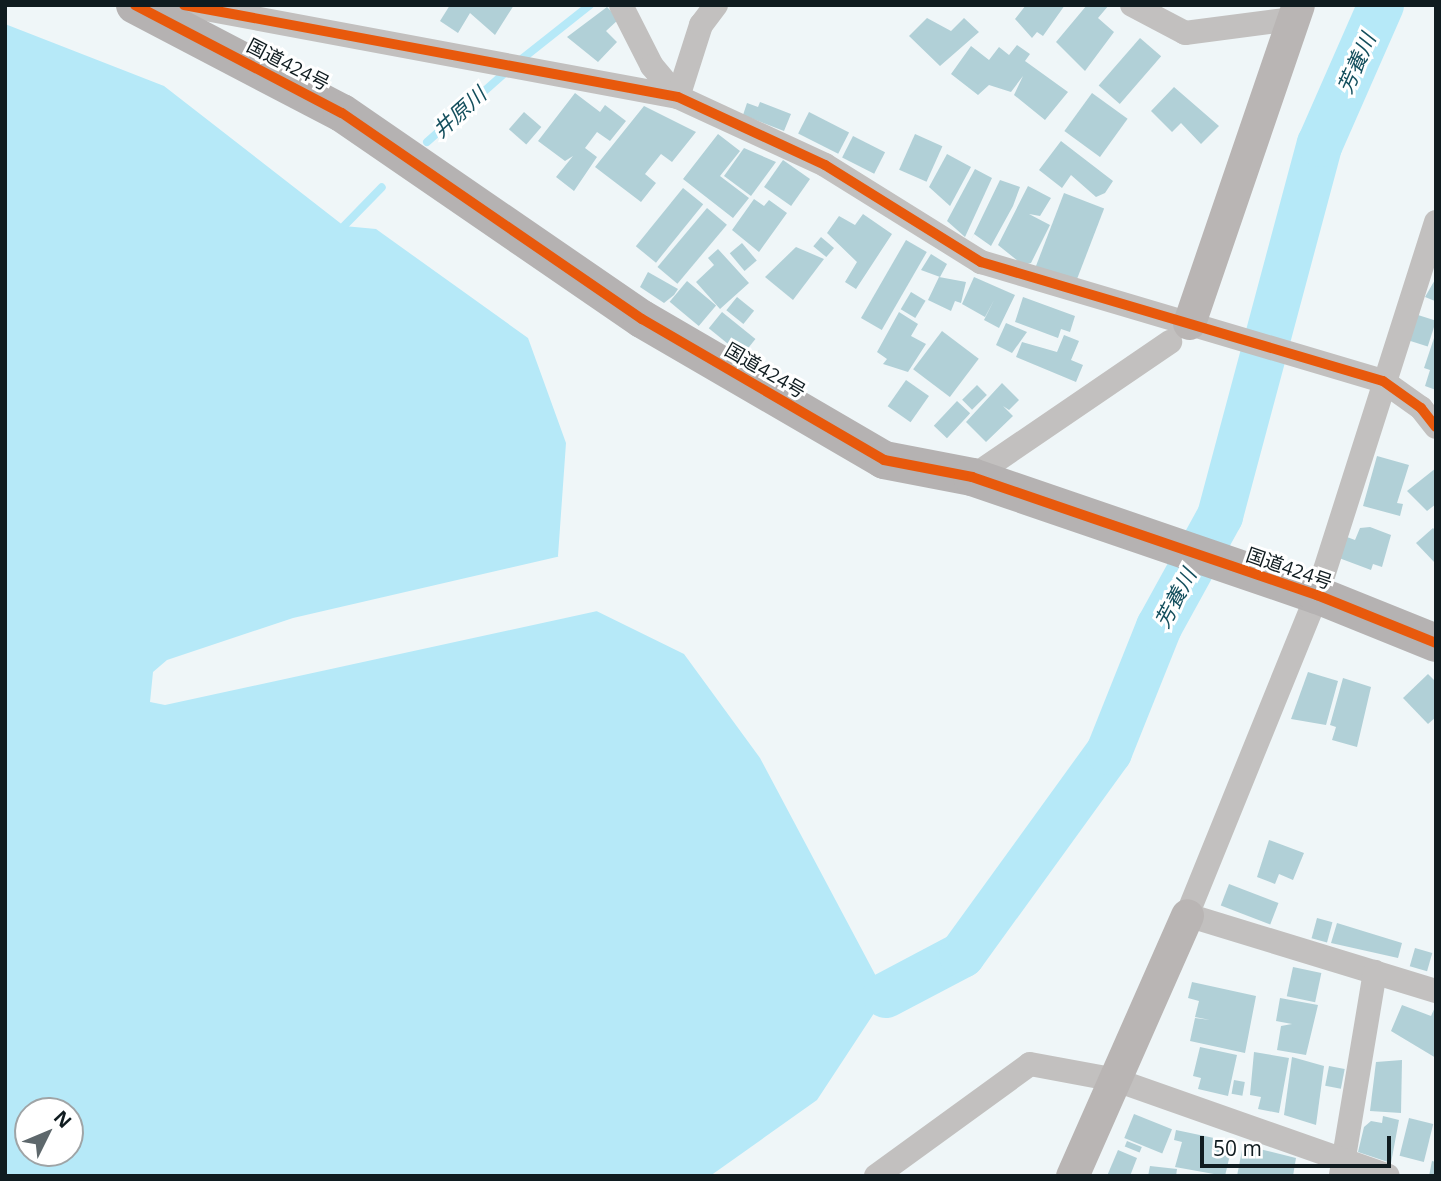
<!DOCTYPE html>
<meta charset="utf-8">
<style>
body{margin:0}
#map{position:relative;width:1441px;height:1181px;overflow:hidden;background:#eff6f8;font-family:"Open Sans","Noto Sans JP",sans-serif}
div>[style]{position:absolute}
[style*='--x']{left:calc(var(--x)*1px);top:calc(var(--y)*1px);width:calc(var(--w)*1px);rotate:calc(var(--a)*1deg)}
.water>*{inset:0;background:#b6e9f8}
.pier>*{inset:0;background:#eff6f8}
.stream>*{height:8px;margin:-4px;padding:0 4px;transform-origin:4px;border-radius:4px;background:#b6e9f8}
.river>*{height:46px;margin:-23px;padding:0 23px;transform-origin:23px;border-radius:23px;background:#b6e9f8}
.building>*{inset:0;background:#b1d0d7;transform-origin:0 0}
.street>*{height:24px;margin:-12px;padding:0 12px;transform-origin:12px;border-radius:12px;background:#c2c0bf}
.secondary>*{height:33px;margin:-16.5px;padding:0 16.5px;transform-origin:16.5px;border-radius:16.5px;background:#b9b5b4}
.highway>*{height:38px;margin:-19px;padding:0 19px;transform-origin:19px;border-radius:19px;background:#b5b2b2}
.cycleway>*{height:10px;margin:-5px;padding:0 5px;transform-origin:5px;border-radius:5px;background:#e8590c}
span{translate:-50% -50%;white-space:nowrap;text-align:center;line-height:1.15;-webkit-text-stroke:6px #fff;paint-order:stroke}
.street-label{font-size:19px;color:#101c20}
.water-label{font-size:21px;color:#144f5d;font-style:italic}
.frame{position:absolute;inset:0;border:7px solid #101c20;pointer-events:none}
.north{position:absolute;left:14px;top:1097px;width:70px;height:70px;box-sizing:border-box;background:#fff;border:2px solid #9fa4a6;border-radius:50%;rotate:47deg;font-size:19px;font-weight:700;line-height:28px;text-align:center;color:#101c20}
.north::after{content:'';display:block;margin:auto;width:24px;height:32px;background:#5e686c;clip-path:polygon(50% 0,100% 100%,50% 72%,0 100%)}
.scale{position:absolute;left:1200px;top:1136px;width:191px;height:32px;box-sizing:border-box;border:4px solid #101c20;border-top:0;padding-left:9px;font-size:21px;line-height:24px;white-space:nowrap;color:#101c20;-webkit-text-stroke:5px #fff;paint-order:stroke}
</style>
<div id="map">
<div class="water">
<div style="clip-path:polygon(evenodd,5px 24px,164px 86px,344px 226px,376px 229px,528px 338px,566px 443px,558px 556px,576px 601px,684px 654px,760px 758px,886px 995px,817px 1100px,710px 1176px,5px 1176px,5px 24px,28px 1111px,70px 1111px,70px 1153px,28px 1153px,28px 1111px)"></div>
</div>
<div class="pier">
<div style="clip-path:polygon(561px 556px,579px 598px,602px 610px,165px 705px,150px 702px,153px 672px,167px 660px,293px 618px)"></div>
</div>
<div class="stream">
<div style="--x:518;--y:62;--w:92;--a:-38.4"></div>
<div style="--x:427;--y:142;--w:108;--a:-41.6"></div>
<div style="--x:344;--y:226;--w:54;--a:-45.7"></div>
</div>
<div class="river">
<div style="--x:886;--y:995;--w:86;--a:-27.8"></div>
<div style="--x:962;--y:955;--w:251;--a:-54.1"></div>
<div style="--x:1109;--y:752;--w:135;--a:-68.2"></div>
<div style="--x:1159;--y:627;--w:127;--a:-61.2"></div>
<div style="--x:1220;--y:516;--w:385;--a:-75"></div>
<div style="--x:1320;--y:144;--w:152;--a:-66.3"></div>
</div>
<div class="building">
<div style="clip-path:polygon(450px 5px,514px 5px,495px 35px,470px 13px,458px 33px,440px 21px)"></div>
<div style="clip-path:polygon(1026px 5px,1065px 5px,1043px 36px,1037px 32px,1032px 38px,1015px 19px)"></div>
<div style="clip-path:polygon(1087px 5px,1109px 5px,1098px 18px,1114px 32px,1085px 71px,1056px 42px)"></div>
<div style="clip-path:polygon(607px 7px,619px 19px,606px 31px,617px 42px,598px 62px,567px 37px)"></div>
<div style="clip-path:polygon(927px 18px,951px 31px,964px 18px,979px 32px,940px 66px,909px 36px)"></div>
<div style="left:1140px;top:38px;width:28px;height:63px;rotate:41deg"></div>
<div style="clip-path:polygon(1017px 45px,1030px 54px,1025px 61px,1068px 92px,1045px 120px,1014px 95px,1023px 76px,1011px 92px,989px 85px,978px 95px,951px 74px,971px 46px,989px 60px,999px 47px,1009px 55px)"></div>
<div style="clip-path:polygon(1174px 87px,1219px 126px,1201px 144px,1181px 123px,1172px 132px,1151px 111px)"></div>
<div style="clip-path:polygon(575px 93px,600px 112px,605px 105px,626px 121px,610px 141px,597px 132px,585px 148px,597px 157px,574px 191px,556px 177px,573px 156px,565px 161px,538px 141px)"></div>
<div style="left:1092px;top:93px;width:44px;height:47px;rotate:36deg"></div>
<div style="clip-path:polygon(760px 102px,791px 114px,784px 131px,743px 115px,747px 103px,758px 107px)"></div>
<div style="clip-path:polygon(644px 106px,696px 132px,672px 162px,661px 154px,645px 174px,656px 183px,641px 202px,595px 167px)"></div>
<div style="left:524px;top:112px;width:23px;height:23px;rotate:41deg"></div>
<div style="left:809px;top:112px;width:45px;height:24px;rotate:27deg"></div>
<div style="clip-path:polygon(718px 134px,740px 151px,720px 176px,749px 198px,733px 218px,683px 179px)"></div>
<div style="left:915px;top:134px;width:30px;height:39px;rotate:24deg"></div>
<div style="left:853px;top:136px;width:36px;height:24px;rotate:27deg"></div>
<div style="clip-path:polygon(1061px 141px,1113px 181px,1105px 193px,1096px 197px,1071px 175px,1062px 188px,1039px 170px)"></div>
<div style="clip-path:polygon(744px 148px,776px 162px,751px 196px,724px 176px)"></div>
<div style="clip-path:polygon(947px 154px,971px 167px,950px 206px,929px 187px)"></div>
<div style="left:783px;top:160px;width:33px;height:33px;rotate:35deg"></div>
<div style="clip-path:polygon(975px 169px,992px 178px,965px 237px,947px 221px)"></div>
<div style="clip-path:polygon(1000px 180px,1020px 187px,1013px 206px,991px 246px,974px 234px,970px 242px)"></div>
<div style="clip-path:polygon(1028px 186px,1051px 198px,1040px 216px,1029px 214px,1050px 225px,1031px 263px,1023px 265px,998px 245px)"></div>
<div style="left:683px;top:188px;width:26px;height:75px;rotate:39deg"></div>
<div style="left:1064px;top:193px;width:43px;height:80px;rotate:21deg"></div>
<div style="clip-path:polygon(754px 199px,764px 206px,769px 200px,787px 213px,759px 252px,732px 230px)"></div>
<div style="left:707px;top:208px;width:26px;height:77px;rotate:40deg"></div>
<div style="clip-path:polygon(863px 214px,892px 234px,856px 289px,845px 282px,857px 262px,827px 233px,839px 216px,855px 225px)"></div>
<div style="left:821px;top:237px;width:17px;height:12px;rotate:40deg"></div>
<div style="left:906px;top:240px;width:24px;height:90px;rotate:30deg"></div>
<div style="left:742px;top:243px;width:23px;height:16px;rotate:50deg"></div>
<div style="clip-path:polygon(796px 247px,824px 259px,793px 300px,765px 277px)"></div>
<div style="clip-path:polygon(718px 249px,749px 283px,720px 309px,696px 282px,714px 265px,708px 258px)"></div>
<div style="clip-path:polygon(931px 254px,947px 264px,940px 277px,921px 270px)"></div>
<div style="clip-path:polygon(648px 272px,678px 289px,674px 295px,664px 303px,640px 287px)"></div>
<div style="clip-path:polygon(939px 277px,966px 282px,961px 303px,955px 301px,951px 311px,928px 300px)"></div>
<div style="clip-path:polygon(974px 277px,1015px 295px,999px 328px,984px 320px,994px 300px,985px 317px,962px 304px)"></div>
<div style="clip-path:polygon(1436px 278px,1436px 312px,1435px 301px,1425px 297px)"></div>
<div style="left:687px;top:281px;width:38px;height:27px;rotate:40deg"></div>
<div style="left:911px;top:292px;width:17px;height:20px;rotate:31deg"></div>
<div style="left:737px;top:297px;width:22px;height:17px;rotate:39deg"></div>
<div style="clip-path:polygon(1023px 297px,1075px 316px,1070px 332px,1061px 329px,1058px 338px,1015px 322px)"></div>
<div style="left:722px;top:312px;width:43px;height:21px;rotate:39deg"></div>
<div style="clip-path:polygon(899px 312px,918px 324px,911px 336px,926px 344px,908px 372px,883px 364px,887px 359px,877px 352px)"></div>
<div style="left:1418px;top:315px;width:19px;height:27px;rotate:18deg"></div>
<div style="clip-path:polygon(1006px 323px,1027px 332px,1012px 353px,996px 345px)"></div>
<div style="left:942px;top:331px;width:46px;height:48px;rotate:37deg"></div>
<div style="clip-path:polygon(1064px 335px,1079px 341px,1071px 360px,1083px 365px,1076px 382px,1016px 357px,1022px 342px,1057px 352px)"></div>
<div style="clip-path:polygon(1435px 335px,1436px 335px,1436px 390px,1425px 386px,1430px 370px,1424px 368px)"></div>
<div style="left:906px;top:380px;width:28px;height:32px;rotate:35deg"></div>
<div style="clip-path:polygon(1002px 383px,1019px 400px,1009px 410px,1003px 406px,1013px 416px,986px 442px,966px 422px)"></div>
<div style="left:977px;top:385px;width:14px;height:21px;rotate:45deg"></div>
<div style="left:957px;top:401px;width:18px;height:34px;rotate:43deg"></div>
<div style="clip-path:polygon(1377px 456px,1409px 465px,1397px 503px,1403px 504px,1400px 516px,1363px 506px)"></div>
<div style="clip-path:polygon(1436px 468px,1436px 504px,1427px 511px,1407px 491px)"></div>
<div style="clip-path:polygon(1370px 527px,1391px 535px,1382px 567px,1373px 564px,1371px 570px,1339px 558px,1347px 537px,1355px 540px,1360px 528px)"></div>
<div style="clip-path:polygon(1433px 528px,1436px 531px,1436px 564px,1416px 543px)"></div>
<div style="clip-path:polygon(1308px 672px,1338px 681px,1326px 725px,1291px 719px)"></div>
<div style="clip-path:polygon(1428px 674px,1436px 682px,1436px 717px,1428px 724px,1403px 698px)"></div>
<div style="clip-path:polygon(1343px 678px,1371px 687px,1357px 747px,1332px 740px,1336px 727px,1330px 725px)"></div>
<div style="clip-path:polygon(1269px 840px,1304px 853px,1293px 880px,1279px 874px,1275px 884px,1257px 877px)"></div>
<div style="left:1229px;top:884px;width:53px;height:23px;rotate:21deg"></div>
<div style="left:1317px;top:918px;width:16px;height:21px;rotate:15deg"></div>
<div style="clip-path:polygon(1337px 923px,1402px 943px,1398px 958px,1331px 943px)"></div>
<div style="left:1415px;top:948px;width:18px;height:19px;rotate:16deg"></div>
<div style="left:1293px;top:967px;width:29px;height:30px;rotate:12deg"></div>
<div style="clip-path:polygon(1192px 982px,1256px 996px,1245px 1053px,1190px 1041px,1195px 1018px,1210px 1020px,1195px 1017px,1199px 1001px,1188px 998px)"></div>
<div style="clip-path:polygon(1280px 998px,1318px 1005px,1306px 1055px,1277px 1050px,1281px 1026px,1292px 1024px,1276px 1021px)"></div>
<div style="clip-path:polygon(1402px 1005px,1431px 1016px,1436px 1005px,1436px 1058px,1391px 1031px)"></div>
<div style="clip-path:polygon(1200px 1047px,1237px 1055px,1228px 1096px,1198px 1089px,1201px 1078px,1193px 1076px)"></div>
<div style="clip-path:polygon(1254px 1052px,1289px 1058px,1279px 1113px,1258px 1109px,1261px 1097px,1250px 1095px)"></div>
<div style="clip-path:polygon(1292px 1057px,1324px 1066px,1316px 1125px,1284px 1115px)"></div>
<div style="clip-path:polygon(1402px 1060px,1401px 1113px,1370px 1111px,1376px 1062px)"></div>
<div style="left:1329px;top:1066px;width:16px;height:20px;rotate:11deg"></div>
<div style="left:1234px;top:1080px;width:11px;height:14px;rotate:10deg"></div>
<div style="left:1134px;top:1114px;width:41px;height:26px;rotate:22deg"></div>
<div style="clip-path:polygon(1383px 1116px,1399px 1120px,1391px 1163px,1358px 1152px,1364px 1127px,1371px 1121px,1382px 1123px)"></div>
<div style="left:1409px;top:1118px;width:25px;height:39px;rotate:14deg"></div>
<div style="clip-path:polygon(1176px 1130px,1233px 1142px,1225px 1176px,1175px 1167px,1182px 1142px,1174px 1140px)"></div>
<div style="left:1127px;top:1141px;width:16px;height:6px;rotate:22deg"></div>
<div style="clip-path:polygon(1243px 1145px,1296px 1158px,1293px 1176px,1237px 1176px)"></div>
<div style="clip-path:polygon(1118px 1150px,1137px 1158px,1130px 1176px,1107px 1176px)"></div>
<div style="clip-path:polygon(1432px 1161px,1436px 1162px,1436px 1176px,1429px 1176px)"></div>
<div style="clip-path:polygon(1150px 1166px,1177px 1169px,1176px 1176px,1148px 1176px)"></div>
</div>
<div class="street">
<div style="--x:184;--y:5;--w:502;--a:10.55"></div>
<div style="--x:678;--y:97;--w:162;--a:24.8"></div>
<div style="--x:825;--y:165;--w:184;--a:31.9"></div>
<div style="--x:981;--y:262;--w:419;--a:16.5"></div>
<div style="--x:1383;--y:381;--w:47;--a:35.4"></div>
<div style="--x:1421;--y:408;--w:24;--a:52"></div>
<div style="--x:621;--y:5;--w:68;--a:63.1"></div>
<div style="--x:652;--y:66;--w:40;--a:50"></div>
<div style="--x:1132;--y:5;--w:60;--a:27.8"></div>
<div style="--x:1185;--y:33;--w:107;--a:-7.5"></div>
<div style="--x:678;--y:97;--w:76;--a:-72.3"></div>
<div style="--x:701;--y:25;--w:25;--a:-53"></div>
<div style="--x:1436;--y:222;--w:392;--a:107.7"></div>
<div style="--x:1317;--y:595;--w:345;--a:112.1"></div>
<div style="--x:1187;--y:915;--w:260;--a:17"></div>
<div style="--x:972;--y:477;--w:240;--a:-34.3"></div>
<div style="--x:1341;--y:1175;--w:206;--a:-80.5"></div>
<div style="--x:876;--y:1176;--w:190;--a:-36"></div>
<div style="--x:1030;--y:1064;--w:87;--a:10.5"></div>
<div style="--x:1116;--y:1080;--w:288;--a:19.4"></div>
</div>
<div class="secondary">
<div style="--x:1189;--y:323;--w:336;--a:-71.1"></div>
<div style="--x:1072;--y:1176;--w:285;--a:-66.2"></div>
</div>
<div class="highway">
<div style="--x:135;--y:5;--w:233;--a:27.6"></div>
<div style="--x:342;--y:113;--w:364;--a:34.5"></div>
<div style="--x:642;--y:319;--w:280;--a:30.2"></div>
<div style="--x:884;--y:460;--w:90;--a:10.9"></div>
<div style="--x:972;--y:477;--w:365;--a:18.9"></div>
<div style="--x:1317;--y:595;--w:128;--a:22"></div>
</div>
<div class="cycleway">
<div style="--x:135;--y:5;--w:233;--a:27.6"></div>
<div style="--x:342;--y:113;--w:364;--a:34.5"></div>
<div style="--x:642;--y:319;--w:280;--a:30.2"></div>
<div style="--x:884;--y:460;--w:90;--a:10.9"></div>
<div style="--x:972;--y:477;--w:365;--a:18.9"></div>
<div style="--x:1317;--y:595;--w:128;--a:22"></div>
<div style="--x:184;--y:5;--w:502;--a:10.55"></div>
<div style="--x:678;--y:97;--w:162;--a:24.8"></div>
<div style="--x:825;--y:165;--w:184;--a:31.9"></div>
<div style="--x:981;--y:262;--w:419;--a:16.5"></div>
<div style="--x:1383;--y:381;--w:47;--a:35.4"></div>
<div style="--x:1421;--y:408;--w:24;--a:52"></div>
</div>
<div class="street-label">
<span style="left:288px;top:65px;rotate:27deg">国道424号</span>
<span style="left:765px;top:371px;rotate:30deg">国道424号</span>
<span style="left:1289px;top:569px;rotate:19deg">国道424号</span>
</div>
<div class="water-label">
<span style="left:1356px;top:63px;rotate:-66deg">芳養川</span>
<span style="left:459px;top:112px;rotate:-42deg">井原川</span>
<span style="left:1175px;top:598px;rotate:-62deg">芳養川</span>
</div>
<div class="frame"></div>
<div class="north">N</div>
<div class="scale">50 m</div>
</div>
